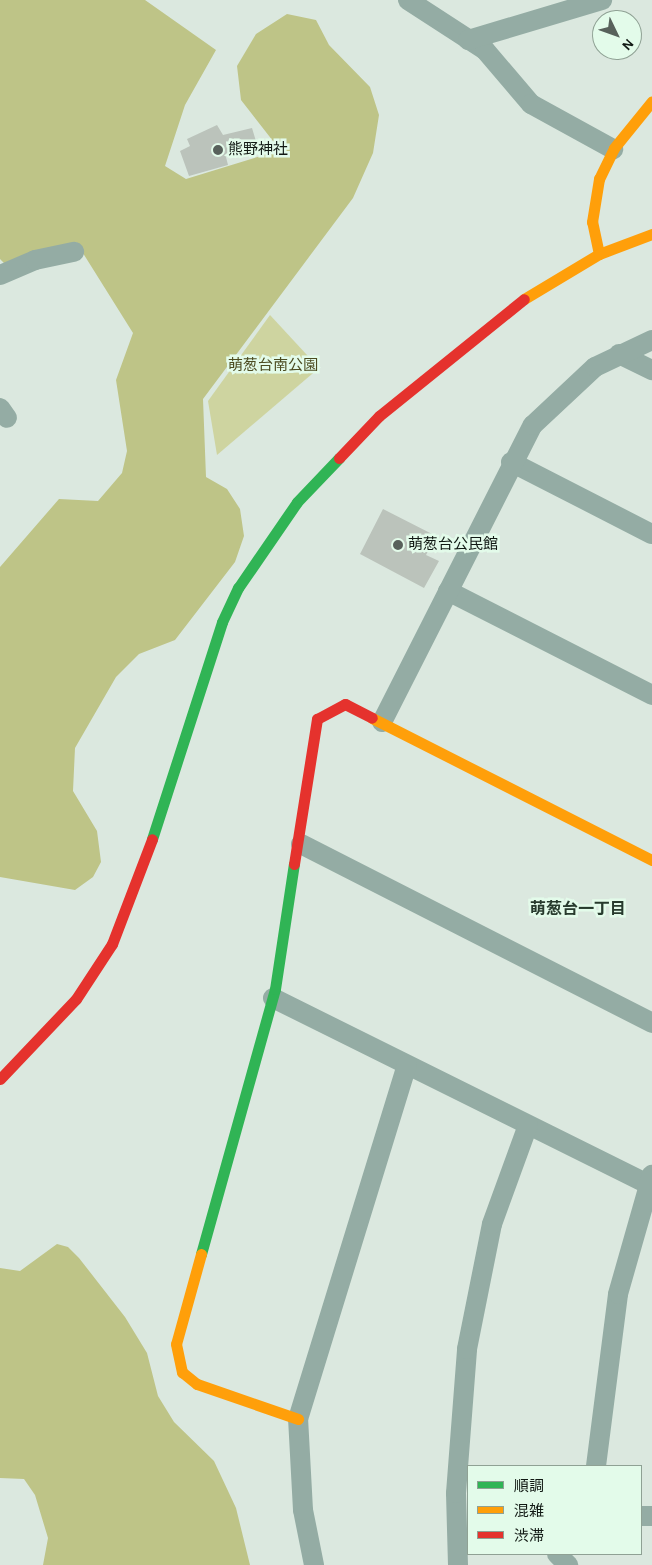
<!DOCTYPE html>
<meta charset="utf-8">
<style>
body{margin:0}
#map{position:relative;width:652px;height:1565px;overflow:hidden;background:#dbe8df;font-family:"Alegreya Sans","Noto Sans JP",sans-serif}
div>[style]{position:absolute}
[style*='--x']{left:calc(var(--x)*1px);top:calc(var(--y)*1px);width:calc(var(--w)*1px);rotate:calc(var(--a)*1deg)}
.green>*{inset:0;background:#ced4a0}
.forest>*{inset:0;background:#bec487}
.building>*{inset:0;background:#bbc3bb}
.street>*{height:20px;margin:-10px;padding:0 10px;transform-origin:10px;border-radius:10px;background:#94aca4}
.fast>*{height:11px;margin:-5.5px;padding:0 5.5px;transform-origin:5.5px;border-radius:5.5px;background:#30b455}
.slow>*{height:11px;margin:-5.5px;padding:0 5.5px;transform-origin:5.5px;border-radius:5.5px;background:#ff9f0a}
.jam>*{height:11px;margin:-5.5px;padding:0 5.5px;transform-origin:5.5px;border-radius:5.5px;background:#e5322d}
.dots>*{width:14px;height:14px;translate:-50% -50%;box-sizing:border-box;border:2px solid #e3fbea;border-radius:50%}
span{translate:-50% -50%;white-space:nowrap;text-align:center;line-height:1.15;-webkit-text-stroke:5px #e3fbea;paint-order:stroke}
.poi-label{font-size:15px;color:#111914}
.left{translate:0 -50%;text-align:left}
.park-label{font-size:15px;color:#4c4c21}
.neighbourhood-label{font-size:16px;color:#273a2d;font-weight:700}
.legend{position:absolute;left:467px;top:1465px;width:175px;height:90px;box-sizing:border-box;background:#e3fbea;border:1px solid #8fa194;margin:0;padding:6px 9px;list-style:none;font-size:15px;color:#111914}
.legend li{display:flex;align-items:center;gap:10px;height:25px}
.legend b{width:25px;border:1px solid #8fa194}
.north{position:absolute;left:592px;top:10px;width:50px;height:50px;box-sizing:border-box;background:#e3fbea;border:1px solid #8fa194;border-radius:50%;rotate:132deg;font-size:14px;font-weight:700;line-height:20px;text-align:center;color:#111914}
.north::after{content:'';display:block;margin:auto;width:18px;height:22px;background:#58615b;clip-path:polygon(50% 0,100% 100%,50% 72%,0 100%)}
</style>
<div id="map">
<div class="green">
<div style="clip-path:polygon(270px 315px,319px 368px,217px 455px,208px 401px)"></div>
</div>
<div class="forest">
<div style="clip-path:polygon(0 0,145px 0,216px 50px,185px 105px,165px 166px,186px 179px,280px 150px,241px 100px,237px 66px,256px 34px,287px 14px,316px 20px,329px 45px,370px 87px,379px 115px,373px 153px,353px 198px,203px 399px,206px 477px,227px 489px,240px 509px,244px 536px,235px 562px,175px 640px,139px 654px,116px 677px,75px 748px,73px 791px,97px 831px,101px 862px,93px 877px,75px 890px,0 877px,0 567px,59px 499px,98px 501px,122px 473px,127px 451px,116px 380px,133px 333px,76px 242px,7px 266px,0 259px)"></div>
<div style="clip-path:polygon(57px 1244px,68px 1247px,79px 1258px,125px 1317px,147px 1353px,158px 1396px,174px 1422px,214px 1461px,236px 1508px,250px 1565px,43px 1565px,48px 1538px,35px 1495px,24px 1479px,0 1478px,0 1268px,20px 1271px)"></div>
</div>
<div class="building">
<div style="clip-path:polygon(217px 125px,223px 135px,252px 128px,258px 148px,226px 157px,228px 165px,189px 176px,180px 151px,190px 146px,187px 139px)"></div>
<div style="clip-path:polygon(383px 509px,436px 536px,426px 555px,439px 561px,424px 588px,360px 554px)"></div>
</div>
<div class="street">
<div style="--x:408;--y:0;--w:92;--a:33"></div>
<div style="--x:485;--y:50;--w:71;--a:49.6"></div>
<div style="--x:531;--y:104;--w:94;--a:28.8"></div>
<div style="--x:468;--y:40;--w:140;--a:-16.6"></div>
<div style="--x:0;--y:275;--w:38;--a:-23"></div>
<div style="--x:35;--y:260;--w:40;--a:-12"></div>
<div style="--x:619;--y:354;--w:37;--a:26"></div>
<div style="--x:0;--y:408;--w:12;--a:55"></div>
<div style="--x:511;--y:462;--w:158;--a:27.1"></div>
<div style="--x:448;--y:591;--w:229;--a:27"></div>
<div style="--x:382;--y:722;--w:333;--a:-63.1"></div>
<div style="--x:533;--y:425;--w:85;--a:-43.1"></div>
<div style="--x:595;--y:367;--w:63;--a:-25.3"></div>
<div style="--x:301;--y:844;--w:394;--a:27"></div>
<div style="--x:273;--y:998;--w:419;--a:26.4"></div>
<div style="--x:596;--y:1466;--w:173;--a:-82.7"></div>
<div style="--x:618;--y:1294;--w:124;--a:-74.1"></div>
<div style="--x:641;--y:1516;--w:11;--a:0"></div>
<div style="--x:557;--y:1554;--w:16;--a:45"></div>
<div style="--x:314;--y:1565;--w:56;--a:-101.3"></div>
<div style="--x:303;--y:1510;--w:91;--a:-93.1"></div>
<div style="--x:298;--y:1419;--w:370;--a:-72.9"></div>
<div style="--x:458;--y:1565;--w:72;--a:-91.6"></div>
<div style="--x:456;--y:1493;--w:144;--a:-85.6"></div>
<div style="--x:467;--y:1349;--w:127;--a:-78.7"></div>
<div style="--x:492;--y:1224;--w:105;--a:-70"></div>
</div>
<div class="fast">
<div style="--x:152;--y:839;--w:228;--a:-72.1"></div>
<div style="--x:222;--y:622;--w:38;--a:-65"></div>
<div style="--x:238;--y:588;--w:104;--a:-55.5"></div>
<div style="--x:297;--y:502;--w:61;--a:-46.3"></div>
<div style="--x:201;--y:1254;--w:275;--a:-74.4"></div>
<div style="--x:275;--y:989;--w:126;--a:-81.4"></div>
</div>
<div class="slow">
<div style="--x:599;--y:254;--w:33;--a:-102"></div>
<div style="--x:592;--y:222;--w:44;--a:-80.8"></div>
<div style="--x:599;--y:179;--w:34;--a:-64"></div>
<div style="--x:614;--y:148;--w:60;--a:-51"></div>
<div style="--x:524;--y:299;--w:87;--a:-31"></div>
<div style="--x:599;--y:254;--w:57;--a:-20.7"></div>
<div style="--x:372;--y:718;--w:314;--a:26.9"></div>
<div style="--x:201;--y:1254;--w:93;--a:105.5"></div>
<div style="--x:176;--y:1344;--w:29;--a:78"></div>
<div style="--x:182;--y:1372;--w:19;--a:39"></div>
<div style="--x:197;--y:1384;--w:107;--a:19.1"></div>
</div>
<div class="jam">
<div style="--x:339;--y:458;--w:58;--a:-46.4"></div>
<div style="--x:379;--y:416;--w:186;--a:-38.9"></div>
<div style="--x:294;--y:864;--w:147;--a:-81"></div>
<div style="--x:317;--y:719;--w:32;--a:-28"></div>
<div style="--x:345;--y:704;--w:30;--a:27"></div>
<div style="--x:0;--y:1079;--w:110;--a:-46.5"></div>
<div style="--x:76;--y:999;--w:66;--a:-56.8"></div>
<div style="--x:112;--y:944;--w:112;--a:-69.1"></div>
</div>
<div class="dots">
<div style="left:218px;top:150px;background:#58615b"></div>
<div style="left:398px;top:545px;background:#58615b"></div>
</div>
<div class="poi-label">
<span class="left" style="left:228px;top:150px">熊野神社</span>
<span class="left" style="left:408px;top:545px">萌葱台公民館</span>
</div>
<div class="park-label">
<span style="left:273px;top:366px">萌葱台南公園</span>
</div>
<div class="neighbourhood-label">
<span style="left:578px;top:909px">萌葱台一丁目</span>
</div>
<ul class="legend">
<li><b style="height:6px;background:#30b455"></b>順調</li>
<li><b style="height:6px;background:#ff9f0a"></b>混雑</li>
<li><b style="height:6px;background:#e5322d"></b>渋滞</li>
</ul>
<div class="north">N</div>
</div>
